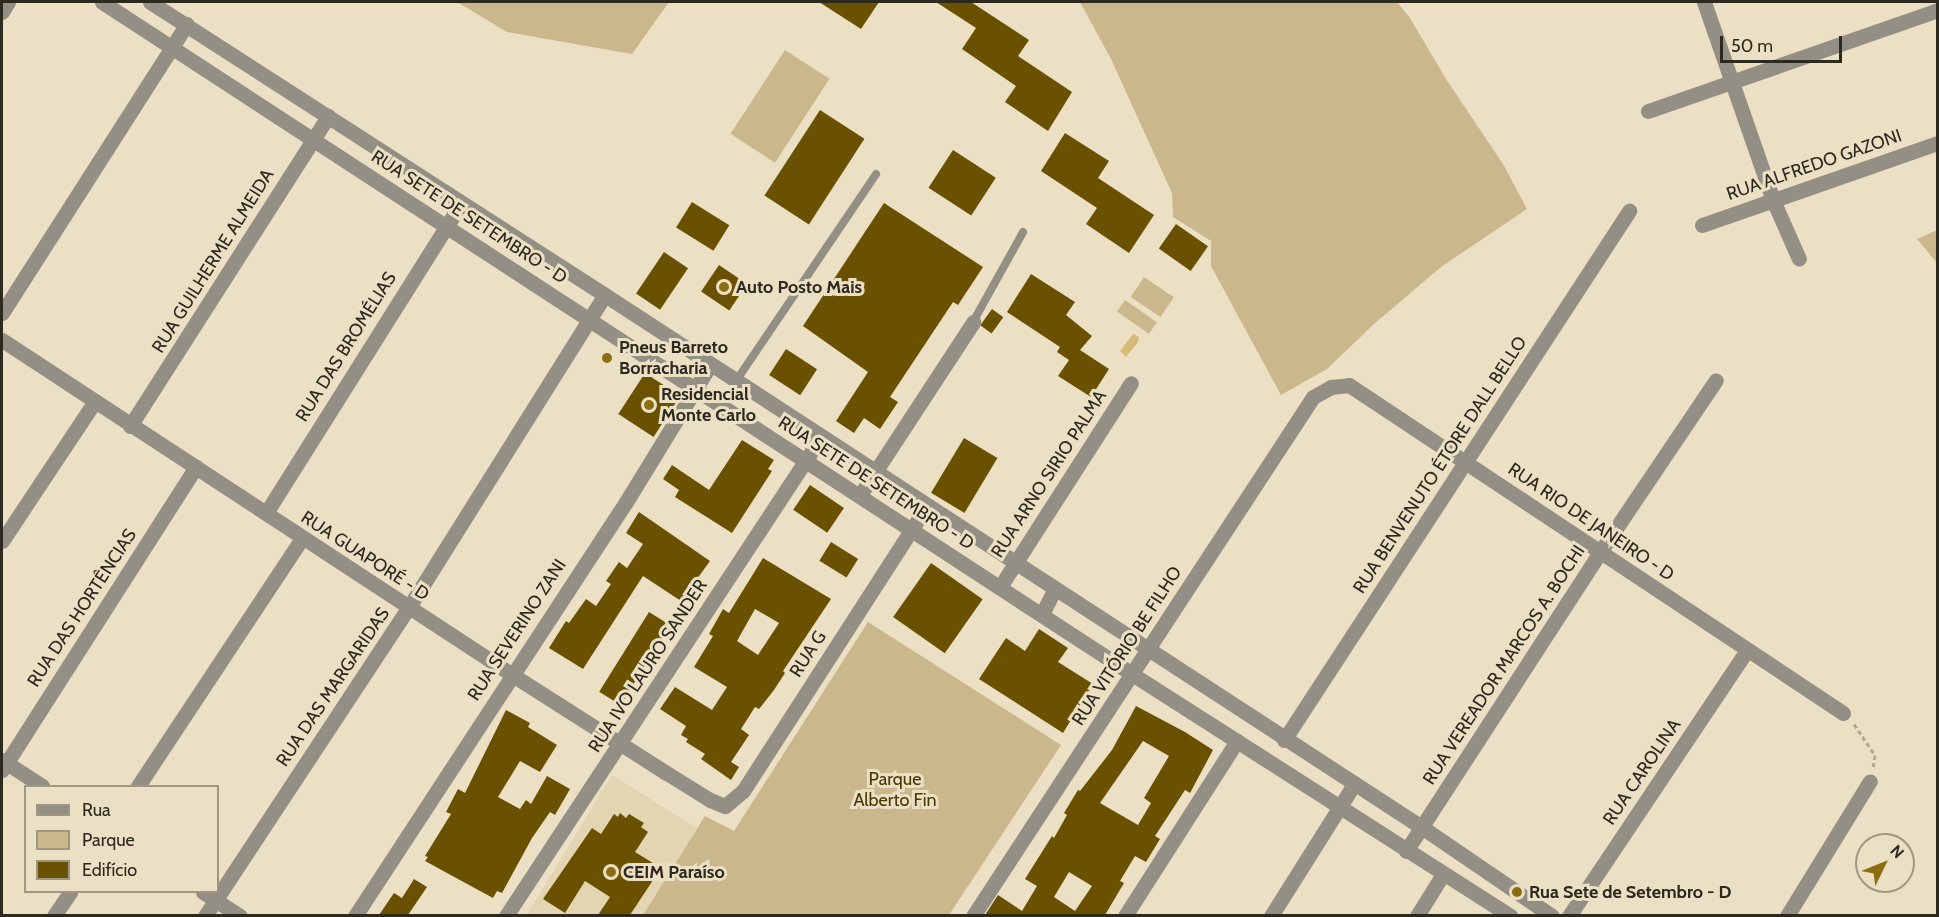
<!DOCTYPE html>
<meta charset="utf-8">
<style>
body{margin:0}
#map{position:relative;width:1939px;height:917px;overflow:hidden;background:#ece0c4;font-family:Cabin,sans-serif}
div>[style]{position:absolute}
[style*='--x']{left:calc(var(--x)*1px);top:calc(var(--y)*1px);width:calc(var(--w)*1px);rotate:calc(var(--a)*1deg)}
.built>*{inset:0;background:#e3d4b2}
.green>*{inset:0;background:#cab78c;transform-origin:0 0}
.water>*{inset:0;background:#d6ba77}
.building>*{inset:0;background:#6a5100;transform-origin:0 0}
.path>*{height:3px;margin-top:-1.5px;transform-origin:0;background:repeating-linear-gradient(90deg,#b0a790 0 4.5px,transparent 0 7.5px)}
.service>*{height:8px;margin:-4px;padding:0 4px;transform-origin:4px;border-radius:4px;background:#948f84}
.minor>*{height:15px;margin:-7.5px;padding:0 7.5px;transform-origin:7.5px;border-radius:7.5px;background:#948f84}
.tertiary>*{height:15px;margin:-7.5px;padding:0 7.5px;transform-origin:7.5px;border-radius:7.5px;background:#948f84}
.dots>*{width:16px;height:16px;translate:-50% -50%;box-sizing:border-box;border:3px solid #ece0c4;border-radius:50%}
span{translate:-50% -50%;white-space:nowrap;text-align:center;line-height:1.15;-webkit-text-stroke:6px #ece0c4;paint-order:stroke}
.street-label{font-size:18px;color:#2d291e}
.poi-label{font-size:18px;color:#2d291e;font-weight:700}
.left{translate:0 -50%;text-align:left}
.park-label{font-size:18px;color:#4a3700}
.frame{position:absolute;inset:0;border:3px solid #2d291e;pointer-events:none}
.legend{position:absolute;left:24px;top:785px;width:195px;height:108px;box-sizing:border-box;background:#ece0c4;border:2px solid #a09782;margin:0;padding:8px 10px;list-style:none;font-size:18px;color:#2d291e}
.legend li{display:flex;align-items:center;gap:12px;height:30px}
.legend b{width:30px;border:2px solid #a09782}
.north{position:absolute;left:1855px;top:833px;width:60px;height:60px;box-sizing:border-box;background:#ece0c4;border:2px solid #a09782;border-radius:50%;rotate:47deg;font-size:16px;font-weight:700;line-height:24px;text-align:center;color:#2d291e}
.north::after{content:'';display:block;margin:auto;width:21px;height:27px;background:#8c6d0f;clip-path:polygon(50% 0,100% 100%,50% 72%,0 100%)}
.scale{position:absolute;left:1720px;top:36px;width:122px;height:27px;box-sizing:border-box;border:3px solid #2d291e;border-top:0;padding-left:8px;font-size:18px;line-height:21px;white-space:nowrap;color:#2d291e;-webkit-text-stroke:4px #ece0c4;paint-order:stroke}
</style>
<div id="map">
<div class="built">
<div style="clip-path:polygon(612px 775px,697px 828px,643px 915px,526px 916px)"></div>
</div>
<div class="green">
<div style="clip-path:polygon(457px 2px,669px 2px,632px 54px,507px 32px)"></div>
<div style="clip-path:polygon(1080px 2px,1397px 2px,1410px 18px,1446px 79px,1503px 164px,1527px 209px,1441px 267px,1374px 324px,1327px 369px,1281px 395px,1211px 266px,1211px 241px,1173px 217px,1172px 193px,1111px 59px)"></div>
<div style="left:785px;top:50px;width:53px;height:100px;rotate:33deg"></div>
<div style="clip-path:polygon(1937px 230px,1937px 263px,1917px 239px)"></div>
<div style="left:1144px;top:277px;width:36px;height:24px;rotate:34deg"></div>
<div style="left:1125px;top:300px;width:39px;height:14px;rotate:35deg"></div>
<div style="clip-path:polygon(868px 622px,1061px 745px,949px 915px,643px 915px,705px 816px,734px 831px)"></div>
</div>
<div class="water">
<div style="clip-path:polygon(1133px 334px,1139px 337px,1138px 342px,1126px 357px,1120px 351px)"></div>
</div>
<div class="building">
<div style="clip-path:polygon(819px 2px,879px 2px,861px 29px)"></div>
<div style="clip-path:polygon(936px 2px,971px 2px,1029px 40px,1018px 56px,1072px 92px,1048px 131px,1005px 102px,1016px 86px,962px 49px,976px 28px)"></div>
<div style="left:820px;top:110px;width:53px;height:102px;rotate:33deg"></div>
<div style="clip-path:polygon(1065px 133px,1109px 161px,1098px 178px,1154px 215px,1129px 253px,1086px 224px,1097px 208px,1041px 171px)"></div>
<div style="left:953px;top:150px;width:51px;height:45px;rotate:33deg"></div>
<div style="left:692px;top:202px;width:44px;height:30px;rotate:32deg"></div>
<div style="clip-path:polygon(884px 203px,983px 267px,958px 305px,953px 302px,890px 397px,898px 402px,880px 429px,864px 418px,854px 433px,836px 421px,868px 372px,803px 326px)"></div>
<div style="left:1176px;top:224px;width:39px;height:30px;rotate:35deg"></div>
<div style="left:664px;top:252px;width:29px;height:50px;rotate:34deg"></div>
<div style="left:719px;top:265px;width:34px;height:32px;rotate:34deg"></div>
<div style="clip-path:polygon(1031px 274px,1075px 302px,1066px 315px,1092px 336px,1080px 350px,1109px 369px,1091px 397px,1058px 376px,1069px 360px,1057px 352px,1060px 347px,1007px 312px)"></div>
<div style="left:992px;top:309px;width:14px;height:20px;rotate:36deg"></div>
<div style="left:786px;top:349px;width:37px;height:31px;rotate:33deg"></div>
<div style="left:645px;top:373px;width:42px;height:49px;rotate:33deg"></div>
<div style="left:964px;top:438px;width:39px;height:64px;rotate:31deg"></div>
<div style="clip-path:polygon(742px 440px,774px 460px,768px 469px,772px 471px,732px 533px,675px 497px,679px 490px,663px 479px,672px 465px,709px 490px)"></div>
<div style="left:810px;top:485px;width:41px;height:30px;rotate:34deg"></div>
<div style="clip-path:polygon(639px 512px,710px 561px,681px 601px,643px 576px,583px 669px,549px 648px,566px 621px,569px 623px,586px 599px,596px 606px,611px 584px,606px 581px,619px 562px,627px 568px,643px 544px,626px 533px)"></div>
<div style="left:831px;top:542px;width:32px;height:22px;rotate:32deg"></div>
<div style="clip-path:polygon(evenodd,763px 558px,831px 599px,783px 671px,785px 673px,774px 690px,759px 709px,755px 707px,741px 729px,749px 735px,731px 762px,739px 767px,731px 780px,701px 759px,705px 754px,686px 742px,688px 739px,681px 735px,686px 726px,660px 709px,675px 687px,712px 710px,727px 687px,694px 667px,713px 636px,709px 634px,723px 609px,729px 613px,763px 558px,755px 609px,779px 623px,758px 655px,737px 641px,755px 609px)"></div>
<div style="left:931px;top:563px;width:63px;height:66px;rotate:35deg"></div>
<div style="left:649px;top:612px;width:25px;height:94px;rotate:32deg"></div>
<div style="clip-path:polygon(1039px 629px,1068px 648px,1058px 662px,1093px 684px,1063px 733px,979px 679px,1006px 638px,1025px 651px)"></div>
<div style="clip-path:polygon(evenodd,1136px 706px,1185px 732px,1213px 750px,1190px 793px,1185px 790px,1155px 836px,1160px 839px,1146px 862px,1135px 856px,1120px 881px,1124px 883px,1105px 915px,985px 915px,998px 895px,1022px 911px,1037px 886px,1025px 879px,1052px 836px,1054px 838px,1067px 815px,1064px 813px,1078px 790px,1080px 791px,1112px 750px,1136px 706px,1143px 741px,1169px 756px,1144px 798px,1151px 803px,1138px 825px,1100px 803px,1143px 741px,1136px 706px,1069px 872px,1092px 886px,1075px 911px,1054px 897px,1069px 872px)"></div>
<div style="clip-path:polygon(506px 710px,530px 723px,528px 727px,557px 745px,540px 772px,520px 761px,498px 797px,520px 809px,526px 800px,531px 804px,547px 776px,570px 789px,555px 815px,550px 812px,532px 838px,502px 893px,497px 891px,493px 898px,425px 861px,428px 857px,425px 856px,451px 814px,446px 812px,458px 789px,465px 793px)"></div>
<div style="clip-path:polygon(620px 813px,626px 818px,629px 814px,644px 823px,641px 827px,648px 832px,635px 852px,661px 868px,630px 915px,598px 915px,610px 897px,585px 881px,565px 913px,543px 899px,592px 828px,601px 834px,614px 814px,618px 817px)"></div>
<div style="clip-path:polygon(414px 879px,427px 887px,408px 915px,379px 915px,394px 893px,402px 898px)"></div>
</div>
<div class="path">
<div style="--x:1854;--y:724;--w:37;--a:56"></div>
<div style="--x:1875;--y:755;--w:13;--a:99"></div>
</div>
<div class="service">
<div style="--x:973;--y:322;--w:103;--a:-60.9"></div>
<div style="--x:736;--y:381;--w:250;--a:-55.9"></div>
</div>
<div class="minor">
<div style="--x:1704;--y:2;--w:210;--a:70.8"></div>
<div style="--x:1773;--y:200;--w:64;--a:66.2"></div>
<div style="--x:2;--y:12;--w:12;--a:-59"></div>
<div style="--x:1648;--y:111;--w:307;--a:-19.2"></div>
<div style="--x:1702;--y:225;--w:250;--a:-19.2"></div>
<div style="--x:2;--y:313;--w:343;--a:-57.4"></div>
<div style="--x:2;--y:340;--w:609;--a:33.27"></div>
<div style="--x:511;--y:674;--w:183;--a:32.5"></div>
<div style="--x:665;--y:772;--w:53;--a:31.9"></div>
<div style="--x:710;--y:800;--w:16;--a:22"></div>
<div style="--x:725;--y:806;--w:23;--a:-40"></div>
<div style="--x:743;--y:791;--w:339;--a:-57.2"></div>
<div style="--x:130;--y:426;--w:368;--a:-57.4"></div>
<div style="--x:860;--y:495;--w:207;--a:-56.8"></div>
<div style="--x:266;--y:513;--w:366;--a:-57.8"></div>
<div style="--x:2;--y:541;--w:168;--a:-56.4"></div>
<div style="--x:1000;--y:587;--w:242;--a:-57.3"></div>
<div style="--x:1284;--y:740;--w:632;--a:-56.89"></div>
<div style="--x:2;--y:760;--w:48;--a:33"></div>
<div style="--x:2;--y:770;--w:360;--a:-57.4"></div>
<div style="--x:138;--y:786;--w:297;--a:-56.5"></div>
<div style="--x:1406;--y:851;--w:356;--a:-57"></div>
<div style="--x:1600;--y:552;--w:207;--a:-56"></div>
<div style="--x:203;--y:892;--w:44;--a:33"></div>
<div style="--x:54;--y:916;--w:29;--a:-56"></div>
<div style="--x:205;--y:916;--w:370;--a:-56.6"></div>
<div style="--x:409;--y:607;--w:368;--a:-57.9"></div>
<div style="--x:355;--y:916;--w:495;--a:-56.8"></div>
<div style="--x:626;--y:502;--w:161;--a:-58.5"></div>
<div style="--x:506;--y:916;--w:573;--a:-56.67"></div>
<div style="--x:973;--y:916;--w:620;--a:-56.77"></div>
<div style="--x:1313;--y:397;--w:21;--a:-29"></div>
<div style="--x:1331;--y:387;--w:18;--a:-6"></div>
<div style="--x:1349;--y:385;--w:593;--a:33.58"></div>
<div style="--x:1125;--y:916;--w:208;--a:-57.4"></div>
<div style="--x:1271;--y:916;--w:156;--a:-57.8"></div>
<div style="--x:1417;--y:916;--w:49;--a:-58.2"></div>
<div style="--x:1569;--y:916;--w:320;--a:-56.2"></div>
<div style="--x:1787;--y:916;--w:158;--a:-58.4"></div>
</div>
<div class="tertiary">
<div style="--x:102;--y:2;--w:1230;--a:33.12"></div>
<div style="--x:1132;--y:674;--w:449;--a:32.6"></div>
<div style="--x:150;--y:2;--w:541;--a:32.78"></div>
<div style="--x:605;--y:295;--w:976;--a:33.09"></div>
<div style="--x:1423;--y:828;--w:156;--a:34.3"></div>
<div style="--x:1042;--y:614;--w:28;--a:-63"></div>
</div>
<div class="dots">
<div style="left:724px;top:287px;background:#8c6d0f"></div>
<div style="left:607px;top:358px;background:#8c6d0f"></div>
<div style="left:649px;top:405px;background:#8c6d0f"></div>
<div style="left:611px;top:872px;background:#8c6d0f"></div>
<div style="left:1517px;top:892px;background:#8c6d0f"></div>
</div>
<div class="street-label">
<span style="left:1814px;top:165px;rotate:-19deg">RUA ALFREDO GAZONI</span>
<span style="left:469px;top:217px;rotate:33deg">RUA SETE DE SETEMBRO - D</span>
<span style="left:213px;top:261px;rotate:-58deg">RUA GUILHERME ALMEIDA</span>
<span style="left:346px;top:347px;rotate:-58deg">RUA DAS BROMÉLIAS</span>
<span style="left:1440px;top:465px;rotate:-57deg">RUA BENVENUTO ÉTORE DALL BELLO</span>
<span style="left:1049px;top:474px;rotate:-57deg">RUA ARNO SIRIO PALMA</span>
<span style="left:876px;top:483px;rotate:33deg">RUA SETE DE SETEMBRO - D</span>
<span style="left:1591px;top:522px;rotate:34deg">RUA RIO DE JANEIRO - D</span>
<span style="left:365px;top:556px;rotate:33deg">RUA GUAPORÉ - D</span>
<span style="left:82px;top:608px;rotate:-57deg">RUA DAS HORTÊNCIAS</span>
<span style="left:517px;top:630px;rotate:-57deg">RUA SEVERINO ZANI</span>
<span style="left:1127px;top:646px;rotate:-57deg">RUA VITÓRIO BE FILHO</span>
<span style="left:808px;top:654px;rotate:-57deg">RUA G</span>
<span style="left:1504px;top:665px;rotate:-57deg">RUA VEREADOR MARCOS A. BOCHI</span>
<span style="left:648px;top:666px;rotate:-57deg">RUA IVO LAURO SANDER</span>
<span style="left:333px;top:687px;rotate:-56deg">RUA DAS MARGARIDAS</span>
<span style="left:1642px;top:772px;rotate:-56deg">RUA CAROLINA</span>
</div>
<div class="poi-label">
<span class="left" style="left:736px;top:287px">Auto Posto Mais</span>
<span class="left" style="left:619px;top:358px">Pneus Barreto<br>Borracharia</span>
<span class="left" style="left:661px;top:405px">Residencial<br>Monte Carlo</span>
<span class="left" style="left:623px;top:872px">CEIM Paraíso</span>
<span class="left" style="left:1529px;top:892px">Rua Sete de Setembro - D</span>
</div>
<div class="park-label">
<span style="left:895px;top:790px">Parque<br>Alberto Fin</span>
</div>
<div class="frame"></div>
<ul class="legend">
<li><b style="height:8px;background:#948f84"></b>Rua</li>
<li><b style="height:16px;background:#cab78c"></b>Parque</li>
<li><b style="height:16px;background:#6a5100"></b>Edifício</li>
</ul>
<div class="north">N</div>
<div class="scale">50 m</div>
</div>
